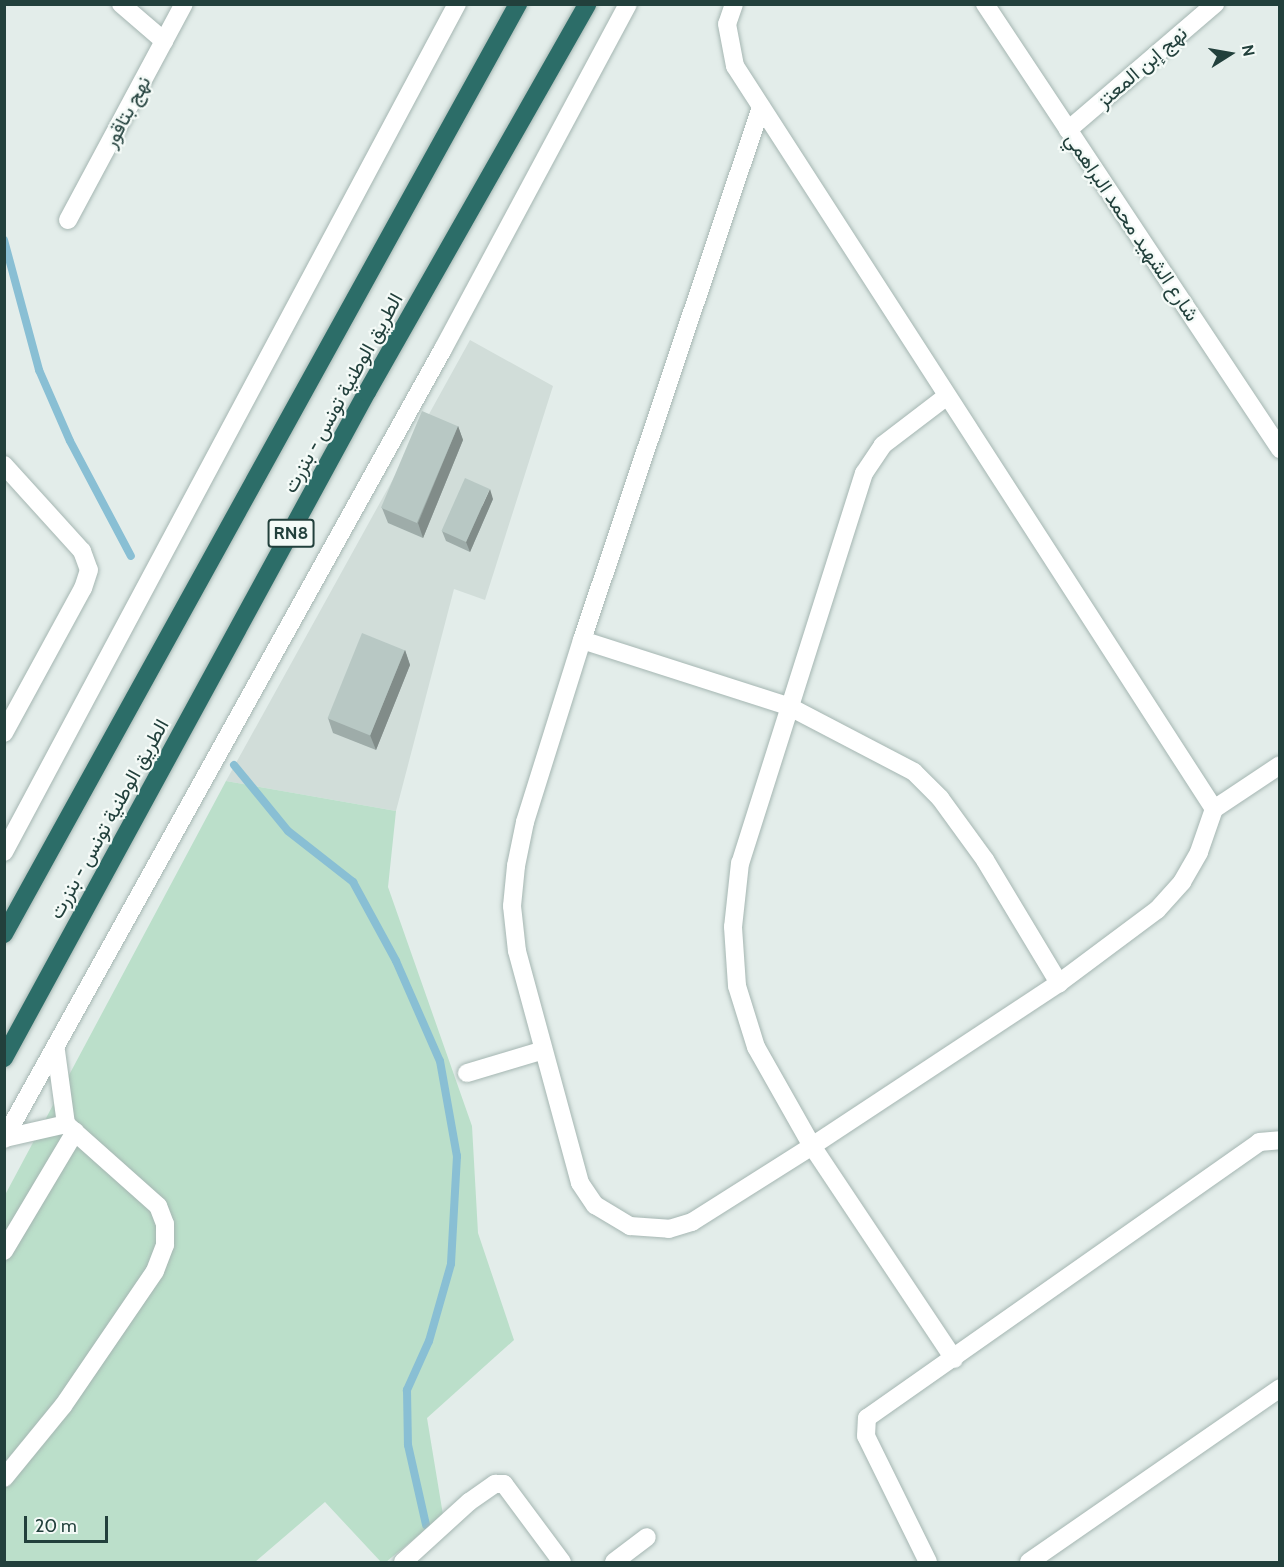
<!DOCTYPE html>
<meta charset="utf-8">
<style>
body{margin:0}
#map{position:relative;width:1284px;height:1567px;overflow:hidden;background:#e3edea;font-family:Cabin,Vazirmatn,sans-serif}
div>[style]{position:absolute}
[style*='--x']{left:calc(var(--x)*1px);top:calc(var(--y)*1px);width:calc(var(--w)*1px);rotate:calc(var(--a)*1deg)}
.built>*{inset:0;background:#d1ddd9}
.green>*{inset:0;background:#bbdfca}
.stream>*{height:8px;margin:-4px;padding:0 4px;transform-origin:4px;border-radius:4px;background:#89bfd4}
.roads{filter:drop-shadow(0 0 2px #a5b6b2) drop-shadow(0 0 2px #a5b6b2)}
.street>*{height:18px;margin:-9px;padding:0 9px;transform-origin:9px;border-radius:9px;background:#fff}
.secondary>*{height:18px;margin:-9px;padding:0 9px;transform-origin:9px;border-radius:9px;background:#fff}
.highway>*{height:18px;margin:-9px;padding:0 9px;transform-origin:9px;border-radius:9px;background:#2c6d68}
.wall>*{inset:0;background:#9eaca9}
.shaded-wall>*{inset:0;background:#818c89}
.building>*{inset:0;background:#b8c8c4;transform-origin:0 0}
span{translate:-50% -50%;white-space:nowrap;text-align:center;line-height:1.15;-webkit-text-stroke:4.5px #f4faf7;paint-order:stroke}
.shield-label span{padding:2px 4px;background:#f4faf7;border:2px solid;border-radius:4px;-webkit-text-stroke-width:0}
.shield-label{font-size:18px;color:#22403c;font-weight:700}
.street-label{font-size:20px;color:#22403c}
.frame{position:absolute;inset:0;border:6px solid #22403c;pointer-events:none}
.north{position:absolute;left:1200px;top:24px;width:60px;height:60px;-webkit-text-stroke:4px #f4faf7;paint-order:stroke;rotate:79deg;font-size:16px;font-weight:700;line-height:24px;text-align:center;color:#22403c}
.north::after{content:'';display:block;margin:auto;width:21px;height:27px;background:#22403c;clip-path:polygon(50% 0,100% 100%,50% 72%,0 100%)}
.scale{position:absolute;left:24px;top:1516px;width:84px;height:27px;box-sizing:border-box;border:3px solid #22403c;border-top:0;padding-left:8px;font-size:18px;line-height:21px;white-space:nowrap;color:#22403c;-webkit-text-stroke:4px #f4faf7;paint-order:stroke}
</style>
<div id="map">
<div class="built">
<div style="clip-path:polygon(470px 340px,553px 386px,485px 600px,454px 589px,396px 811px,226px 781px)"></div>
</div>
<div class="green">
<div style="clip-path:polygon(226px 781px,396px 811px,388px 887px,472px 1126px,478px 1233px,514px 1340px,427px 1418px,443px 1515px,386px 1562px,381px 1562px,325px 1502px,255px 1562px,5px 1562px,5px 1195px)"></div>
</div>
<div class="stream">
<div style="--x:4;--y:240;--w:135;--a:74.9"></div>
<div style="--x:39;--y:370;--w:77;--a:66.4"></div>
<div style="--x:70;--y:441;--w:130;--a:62.1"></div>
<div style="--x:234;--y:765;--w:85;--a:50.7"></div>
<div style="--x:288;--y:831;--w:83;--a:38.1"></div>
<div style="--x:353;--y:882;--w:90;--a:61.4"></div>
<div style="--x:396;--y:961;--w:109;--a:66.3"></div>
<div style="--x:440;--y:1061;--w:97;--a:79.9"></div>
<div style="--x:457;--y:1156;--w:108;--a:93.2"></div>
<div style="--x:451;--y:1264;--w:80;--a:105.9"></div>
<div style="--x:429;--y:1341;--w:54;--a:114.2"></div>
<div style="--x:407;--y:1390;--w:55;--a:89"></div>
<div style="--x:408;--y:1445;--w:82;--a:77.3"></div>
</div>
<div class="roads">
<div class="street">
<div style="--x:121;--y:4;--w:57;--a:40.7"></div>
<div style="--x:734;--y:4;--w:21;--a:109"></div>
<div style="--x:727;--y:24;--w:43;--a:79.2"></div>
<div style="--x:735;--y:66;--w:884;--a:57.19"></div>
<div style="--x:985;--y:4;--w:534;--a:56.46"></div>
<div style="--x:761;--y:107;--w:562;--a:108.56"></div>
<div style="--x:582;--y:640;--w:191;--a:107.4"></div>
<div style="--x:525;--y:822;--w:45;--a:101.6"></div>
<div style="--x:516;--y:866;--w:40;--a:95.7"></div>
<div style="--x:512;--y:906;--w:45;--a:83.7"></div>
<div style="--x:517;--y:951;--w:240;--a:74.8"></div>
<div style="--x:580;--y:1183;--w:27;--a:56"></div>
<div style="--x:595;--y:1205;--w:41;--a:31"></div>
<div style="--x:630;--y:1226;--w:39;--a:4"></div>
<div style="--x:669;--y:1229;--w:24;--a:-17"></div>
<div style="--x:692;--y:1222;--w:142;--a:-32.3"></div>
<div style="--x:812;--y:1146;--w:296;--a:-33.4"></div>
<div style="--x:1059;--y:983;--w:122;--a:-36.7"></div>
<div style="--x:1157;--y:910;--w:38;--a:-48"></div>
<div style="--x:1182;--y:882;--w:34;--a:-60"></div>
<div style="--x:1199;--y:852;--w:46;--a:-70.8"></div>
<div style="--x:1214;--y:809;--w:79;--a:-33.7"></div>
<div style="--x:1068;--y:130;--w:194;--a:-40.6"></div>
<div style="--x:68;--y:220;--w:245;--a:-61.8"></div>
<div style="--x:947;--y:396;--w:81;--a:142.6"></div>
<div style="--x:883;--y:445;--w:34;--a:124"></div>
<div style="--x:864;--y:473;--w:409;--a:107.6"></div>
<div style="--x:740;--y:863;--w:64;--a:96.2"></div>
<div style="--x:733;--y:927;--w:59;--a:86.1"></div>
<div style="--x:737;--y:986;--w:64;--a:72.7"></div>
<div style="--x:756;--y:1047;--w:114;--a:60.5"></div>
<div style="--x:812;--y:1146;--w:256;--a:56.3"></div>
<div style="--x:4;--y:465;--w:116;--a:47.8"></div>
<div style="--x:82;--y:551;--w:20;--a:70"></div>
<div style="--x:89;--y:570;--w:19;--a:108"></div>
<div style="--x:83;--y:588;--w:165;--a:118.6"></div>
<div style="--x:582;--y:640;--w:216;--a:17.8"></div>
<div style="--x:788;--y:706;--w:142;--a:27.6"></div>
<div style="--x:914;--y:772;--w:37;--a:45"></div>
<div style="--x:940;--y:798;--w:77;--a:54"></div>
<div style="--x:985;--y:860;--w:144;--a:59"></div>
<div style="--x:467;--y:1073;--w:77;--a:-16.6"></div>
<div style="--x:5;--y:1138;--w:63;--a:-12.9"></div>
<div style="--x:4;--y:1251;--w:139;--a:-59.2"></div>
<div style="--x:4;--y:1478;--w:93;--a:-50.7"></div>
<div style="--x:63;--y:1406;--w:163;--a:-55.7"></div>
<div style="--x:155;--y:1271;--w:28;--a:-69"></div>
<div style="--x:165;--y:1245;--w:21;--a:-90"></div>
<div style="--x:165;--y:1224;--w:19;--a:-111"></div>
<div style="--x:158;--y:1206;--w:123;--a:-138.3"></div>
<div style="--x:66;--y:1124;--w:74;--a:-97.8"></div>
<div style="--x:403;--y:1562;--w:89;--a:-42.3"></div>
<div style="--x:469;--y:1502;--w:32;--a:-35"></div>
<div style="--x:495;--y:1484;--w:9;--a:0"></div>
<div style="--x:504;--y:1484;--w:97;--a:53.4"></div>
<div style="--x:614;--y:1562;--w:41;--a:-37.1"></div>
<div style="--x:928;--y:1562;--w:140;--a:-116.2"></div>
<div style="--x:866;--y:1436;--w:18;--a:-87"></div>
<div style="--x:867;--y:1418;--w:479;--a:-35.1"></div>
<div style="--x:1259;--y:1142;--w:21;--a:-5"></div>
<div style="--x:1029;--y:1562;--w:305;--a:-34.7"></div>
</div>
<div class="secondary">
<div style="--x:4;--y:852;--w:961;--a:-61.89"></div>
<div style="--x:4;--y:1139;--w:904;--a:-60.94"></div>
<div style="--x:443;--y:349;--w:391;--a:-61.8"></div>
</div>
<div class="highway">
<div style="--x:4;--y:934;--w:1063;--a:-61.07"></div>
<div style="--x:4;--y:1058;--w:759;--a:-61.41"></div>
<div style="--x:367;--y:392;--w:446;--a:-60.4"></div>
</div>
</div>
<div class="wall">
<div style="clip-path:polygon(458px 426px,463px 440px,423px 538px,388px 523px,382px 508px)"></div>
<div style="clip-path:polygon(493px 499px,470px 552px,446px 541px,442px 531px)"></div>
<div style="clip-path:polygon(405px 650px,410px 665px,376px 750px,333px 733px,328px 718px)"></div>
</div>
<div class="shaded-wall">
<div style="clip-path:polygon(458px 426px,463px 440px,423px 538px,418px 523px)"></div>
<div style="clip-path:polygon(490px 489px,493px 499px,470px 552px,466px 542px)"></div>
<div style="clip-path:polygon(405px 650px,410px 665px,376px 750px,370px 735px)"></div>
</div>
<div class="building">
<div style="left:422px;top:411px;width:39px;height:105px;rotate:23deg"></div>
<div style="left:465px;top:478px;width:27px;height:58px;rotate:24deg"></div>
<div style="left:362px;top:633px;width:46px;height:92px;rotate:22deg"></div>
</div>
<div class="shield-label">
<span style="left:291px;top:533px">RN8</span>
</div>
<div class="street-label">
<span style="left:1142px;top:67px;rotate:-41deg">نهج إبن المعتز</span>
<span style="left:127px;top:112px;rotate:-62deg">نهج بتاقور</span>
<span style="left:1132px;top:227px;rotate:56deg">شارع الشهيد محمد البراهمي</span>
<span style="left:343px;top:393px;rotate:-61deg">الطريق الوطنية تونس - بنزرت</span>
<span style="left:109px;top:819px;rotate:-61deg">الطريق الوطنية تونس - بنزرت</span>
</div>
<div class="frame"></div>
<div class="north">N</div>
<div class="scale">20 m</div>
</div>
